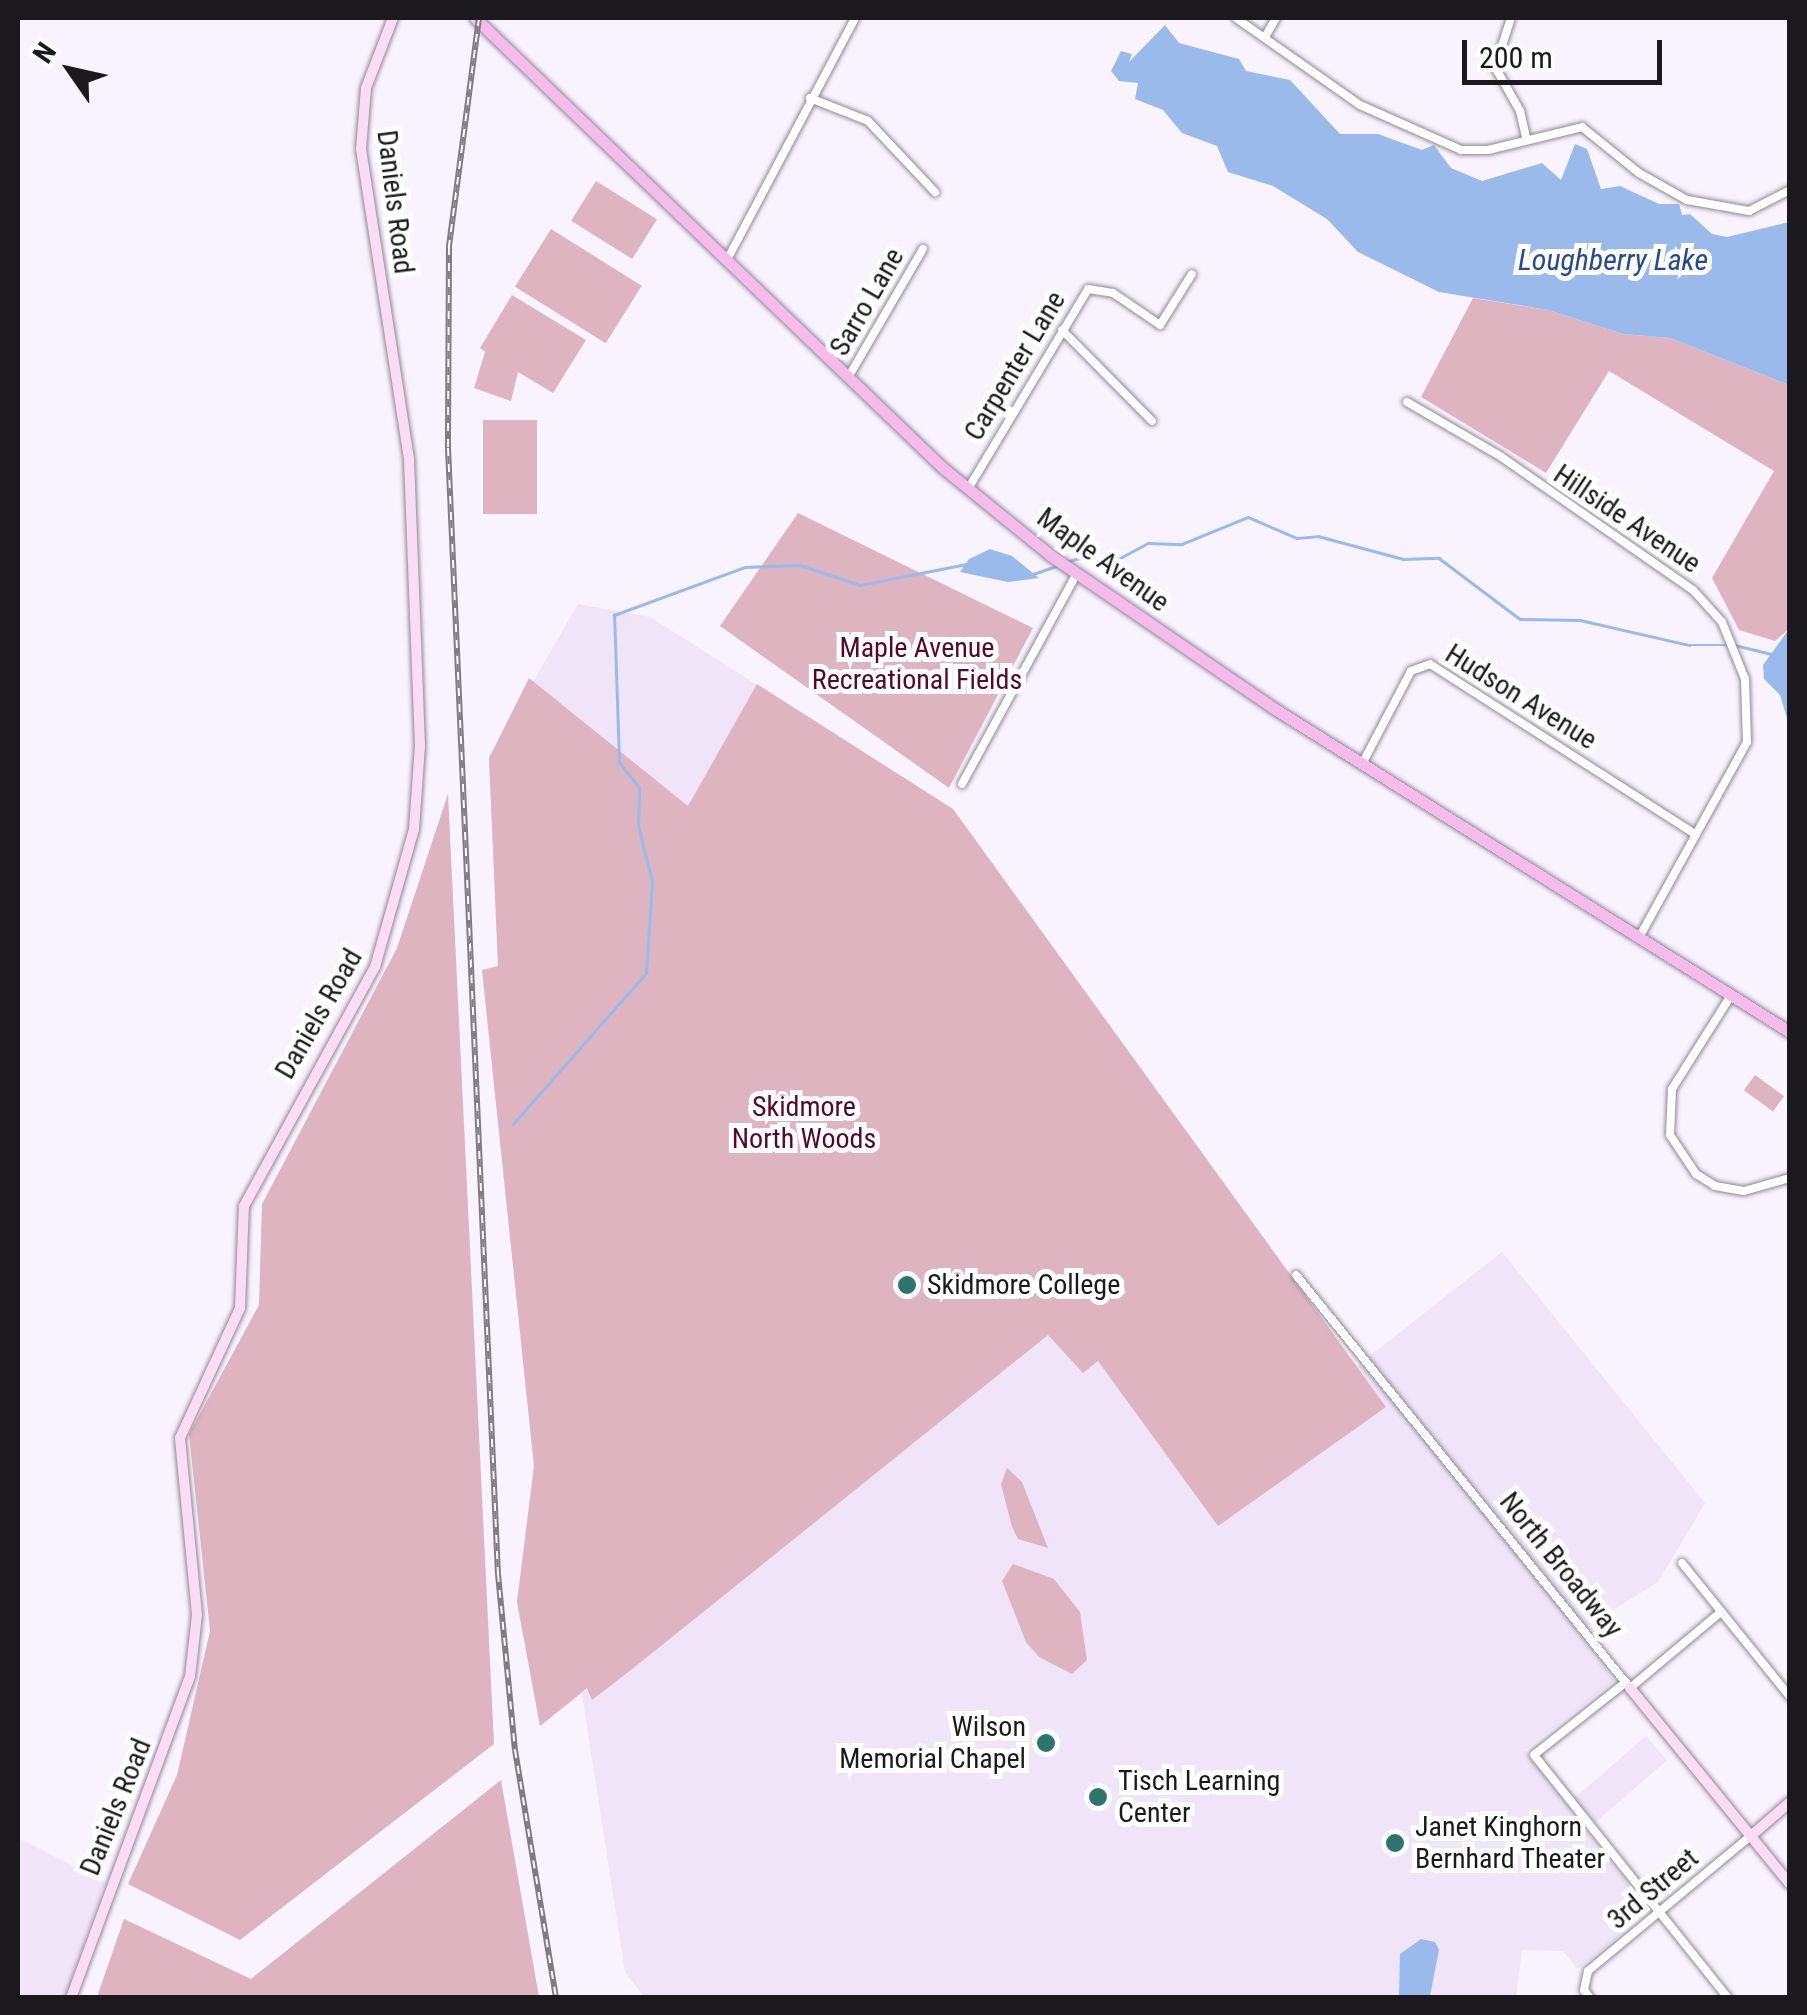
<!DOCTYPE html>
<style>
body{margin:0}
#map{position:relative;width:1807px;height:2015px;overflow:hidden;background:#f9f2ff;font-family:"Roboto Condensed",sans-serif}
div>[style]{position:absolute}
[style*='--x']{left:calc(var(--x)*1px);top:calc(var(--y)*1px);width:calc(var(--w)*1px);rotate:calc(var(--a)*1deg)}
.built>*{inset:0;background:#efe4f8;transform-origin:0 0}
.green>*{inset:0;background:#deb4c0;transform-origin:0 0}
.water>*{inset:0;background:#9abaec}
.stream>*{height:2.5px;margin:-1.25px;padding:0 1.25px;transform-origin:1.25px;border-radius:1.25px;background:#9abaec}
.roads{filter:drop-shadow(0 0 2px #8f8894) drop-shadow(0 0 2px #8f8894)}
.street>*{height:8px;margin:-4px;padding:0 4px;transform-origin:4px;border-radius:4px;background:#fff}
.secondary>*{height:10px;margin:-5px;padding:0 5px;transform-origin:5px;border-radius:5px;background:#faddf5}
.primary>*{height:11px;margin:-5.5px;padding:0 5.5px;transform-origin:5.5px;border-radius:5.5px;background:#f5bbeb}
.rail>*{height:6px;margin-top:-3px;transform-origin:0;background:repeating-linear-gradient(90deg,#fff 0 8px,#807c84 0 16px);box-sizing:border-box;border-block:2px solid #807c84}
.dots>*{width:28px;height:28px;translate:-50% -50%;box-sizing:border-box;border:5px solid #fff;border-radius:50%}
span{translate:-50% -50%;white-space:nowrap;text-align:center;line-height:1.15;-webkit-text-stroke:10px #fff;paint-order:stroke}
.street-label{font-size:28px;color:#1b191d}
.park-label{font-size:28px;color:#55082c}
.poi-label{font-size:28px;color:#1b191d}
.left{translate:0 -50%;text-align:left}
.right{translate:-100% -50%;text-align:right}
.water-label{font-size:30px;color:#264b88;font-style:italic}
.frame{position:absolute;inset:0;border:20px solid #1b191d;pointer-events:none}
.north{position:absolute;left:20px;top:20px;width:100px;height:100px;-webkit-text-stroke:8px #fff;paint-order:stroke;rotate:304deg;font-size:28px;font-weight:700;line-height:40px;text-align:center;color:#1b191d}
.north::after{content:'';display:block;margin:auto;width:35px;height:45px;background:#1b191d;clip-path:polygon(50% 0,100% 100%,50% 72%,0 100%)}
.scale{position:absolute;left:1462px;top:40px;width:200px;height:45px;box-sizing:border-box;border:5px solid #1b191d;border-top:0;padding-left:12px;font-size:30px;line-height:35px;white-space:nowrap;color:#1b191d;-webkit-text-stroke:8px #fff;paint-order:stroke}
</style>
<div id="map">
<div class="built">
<div style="clip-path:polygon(578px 604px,650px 617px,953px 809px,1357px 1366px,1502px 1252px,1705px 1503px,1658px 1582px,1579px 1631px,1614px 1681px,1525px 1750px,1649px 1911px,1578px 1969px,1563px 1951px,1522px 1950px,1516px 1997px,644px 1997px,625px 1972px,582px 1694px,540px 1726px,517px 1602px,534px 1466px,482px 970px,498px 966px,489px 758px)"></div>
<div style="left:1646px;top:1736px;width:32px;height:95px;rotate:49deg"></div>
<div style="clip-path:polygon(18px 1838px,105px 1882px,65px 1997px,18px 1997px)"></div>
</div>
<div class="green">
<div style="left:596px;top:181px;width:72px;height:47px;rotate:32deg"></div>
<div style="left:551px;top:229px;width:107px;height:68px;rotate:32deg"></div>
<div style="clip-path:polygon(512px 295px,586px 340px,553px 393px,518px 372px,511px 401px,474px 388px,485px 352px,480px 348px)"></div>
<div style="clip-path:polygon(1473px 298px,1548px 310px,1623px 334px,1670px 338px,1789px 385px,1789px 629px,1775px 641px,1739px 630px,1712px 578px,1774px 471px,1609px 371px,1546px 473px,1421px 397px)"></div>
<div style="left:483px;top:420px;width:54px;height:94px"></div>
<div style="clip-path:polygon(798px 513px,1033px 628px,949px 788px,720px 626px)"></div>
<div style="clip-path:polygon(529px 678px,688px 806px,757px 684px,953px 809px,1386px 1407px,1218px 1526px,1098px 1361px,1083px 1373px,1048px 1335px,636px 1666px,592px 1700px,587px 1688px,540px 1726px,517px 1602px,534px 1466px,482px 970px,498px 966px,489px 758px)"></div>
<div style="clip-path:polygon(448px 794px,494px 1744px,240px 1940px,128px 1884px,177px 1775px,210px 1631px,189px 1434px,259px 1305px,262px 1204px,397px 948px)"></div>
<div style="left:1755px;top:1075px;width:36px;height:19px;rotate:36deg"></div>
<div style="clip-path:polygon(1007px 1468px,1022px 1482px,1048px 1548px,1018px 1539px,1012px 1527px,1001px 1484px)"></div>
<div style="clip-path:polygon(1013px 1564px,1054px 1579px,1080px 1612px,1087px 1660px,1072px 1674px,1039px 1657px,1026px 1642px,1002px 1581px)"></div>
<div style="clip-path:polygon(501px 1780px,539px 1997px,97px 1997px,124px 1919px,251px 1979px)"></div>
</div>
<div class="water">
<div style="clip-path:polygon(1165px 25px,1179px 43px,1239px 59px,1246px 71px,1290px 80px,1340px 134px,1378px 134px,1422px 150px,1434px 145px,1451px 168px,1482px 181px,1542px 163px,1561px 180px,1575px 144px,1587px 149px,1601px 189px,1620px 186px,1659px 204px,1679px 204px,1682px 215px,1690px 214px,1712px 234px,1727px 237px,1789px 222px,1789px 385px,1670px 338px,1623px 334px,1548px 310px,1439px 292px,1358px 252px,1327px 219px,1273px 186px,1228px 172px,1217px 146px,1182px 133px,1163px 110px,1135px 99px,1138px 83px,1119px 81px,1111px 71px,1121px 51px,1132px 54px,1129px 62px)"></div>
<div style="clip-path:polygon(990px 549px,1012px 556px,1039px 578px,1008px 582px,960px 572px,969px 559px)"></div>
<div style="clip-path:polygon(1789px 629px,1790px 629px,1789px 725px,1780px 695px,1764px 679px,1763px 665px)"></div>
<div style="clip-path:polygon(1421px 1939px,1435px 1942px,1439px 1950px,1430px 1996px,1399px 1997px,1400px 1954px)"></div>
</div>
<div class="stream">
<div style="--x:1066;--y:562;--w:14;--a:-17"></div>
<div style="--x:1079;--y:558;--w:29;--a:14"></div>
<div style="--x:1107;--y:565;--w:47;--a:-28.2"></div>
<div style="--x:1148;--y:543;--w:34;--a:2"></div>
<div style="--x:1182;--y:544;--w:71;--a:-22.2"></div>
<div style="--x:1248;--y:517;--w:53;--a:23.2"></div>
<div style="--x:1297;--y:538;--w:21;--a:-5"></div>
<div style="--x:1318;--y:536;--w:88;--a:15.1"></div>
<div style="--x:1403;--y:559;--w:36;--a:-2"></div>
<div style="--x:1439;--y:558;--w:101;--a:37"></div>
<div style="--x:1520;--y:619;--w:60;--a:1"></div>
<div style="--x:1580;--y:620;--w:112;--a:12.9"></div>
<div style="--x:1689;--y:645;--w:38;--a:0"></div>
<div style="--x:1033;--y:574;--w:28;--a:-19"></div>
<div style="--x:1735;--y:645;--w:37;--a:14"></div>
<div style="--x:513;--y:1124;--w:201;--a:-48.6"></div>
<div style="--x:646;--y:973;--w:91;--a:-86.2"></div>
<div style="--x:652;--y:882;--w:59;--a:-103.8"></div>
<div style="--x:638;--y:825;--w:37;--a:-88"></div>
<div style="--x:639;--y:788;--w:33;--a:-128"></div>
<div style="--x:619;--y:762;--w:147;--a:-91.9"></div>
<div style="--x:614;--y:615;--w:140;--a:-20.1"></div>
<div style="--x:745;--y:567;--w:55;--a:-2.1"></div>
<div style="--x:800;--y:565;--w:63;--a:18.4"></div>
<div style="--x:860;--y:585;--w:108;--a:-11.2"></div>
</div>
<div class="roads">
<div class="street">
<div style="--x:1236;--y:18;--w:151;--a:35.1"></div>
<div style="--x:1360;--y:105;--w:111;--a:24"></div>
<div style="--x:1461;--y:150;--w:27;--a:0"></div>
<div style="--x:1488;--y:150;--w:97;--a:-13.7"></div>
<div style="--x:1582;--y:127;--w:73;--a:38.9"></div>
<div style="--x:1639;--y:173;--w:55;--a:29.4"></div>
<div style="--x:1687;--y:200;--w:63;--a:10.1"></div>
<div style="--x:1749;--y:211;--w:46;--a:-27.1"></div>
<div style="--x:1511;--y:18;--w:52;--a:108.1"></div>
<div style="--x:1495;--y:67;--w:51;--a:60.4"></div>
<div style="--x:1520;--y:111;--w:28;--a:77"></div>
<div style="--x:1265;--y:37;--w:22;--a:-60"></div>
<div style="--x:810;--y:98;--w:62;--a:21.6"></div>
<div style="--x:868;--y:121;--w:98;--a:46.7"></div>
<div style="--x:727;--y:260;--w:274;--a:-62.1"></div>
<div style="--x:1062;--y:330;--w:128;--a:45.3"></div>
<div style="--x:849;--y:376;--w:147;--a:-59.8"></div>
<div style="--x:1407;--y:402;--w:108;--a:30.1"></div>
<div style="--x:1500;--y:456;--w:235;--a:34.8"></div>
<div style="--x:1693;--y:590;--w:43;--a:47.8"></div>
<div style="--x:1722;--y:622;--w:61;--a:68"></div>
<div style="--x:1745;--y:679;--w:63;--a:88.2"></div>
<div style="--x:1747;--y:742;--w:224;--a:118.9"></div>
<div style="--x:968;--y:489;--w:233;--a:-59"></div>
<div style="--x:1088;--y:289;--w:25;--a:9"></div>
<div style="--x:1113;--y:293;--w:57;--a:34.2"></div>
<div style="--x:1160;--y:325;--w:60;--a:-57.9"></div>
<div style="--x:1362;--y:764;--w:105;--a:-62.2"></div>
<div style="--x:1411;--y:671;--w:20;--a:-20"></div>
<div style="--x:1430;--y:664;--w:316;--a:32.7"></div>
<div style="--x:962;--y:784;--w:238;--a:-61.4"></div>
<div style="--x:1730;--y:997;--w:109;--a:122.2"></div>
<div style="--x:1672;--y:1089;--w:46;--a:92.5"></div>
<div style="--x:1670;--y:1135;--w:47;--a:56.3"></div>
<div style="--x:1696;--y:1174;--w:22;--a:32"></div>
<div style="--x:1715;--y:1186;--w:29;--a:10"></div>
<div style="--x:1744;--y:1191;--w:48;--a:-15.8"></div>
<div style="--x:1296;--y:1275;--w:531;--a:51.04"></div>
<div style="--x:1630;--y:1688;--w:119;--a:-39.9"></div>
<div style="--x:1682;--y:1563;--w:172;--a:51.1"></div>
<div style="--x:1626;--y:1682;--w:117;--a:141.6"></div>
<div style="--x:1534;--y:1755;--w:311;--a:51.4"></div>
<div style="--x:1590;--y:1998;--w:10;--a:-127"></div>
<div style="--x:1584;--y:1990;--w:19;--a:-78"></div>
<div style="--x:1588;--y:1971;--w:213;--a:-39.7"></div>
</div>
<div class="secondary">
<div style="--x:1630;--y:1688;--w:253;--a:50.8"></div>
<div style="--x:1752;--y:1835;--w:50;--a:-41"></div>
<div style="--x:71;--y:1998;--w:342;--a:-69.7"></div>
<div style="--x:190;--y:1677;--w:62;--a:-83.6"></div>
<div style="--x:197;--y:1615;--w:178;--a:-95.5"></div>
<div style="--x:180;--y:1438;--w:143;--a:-65.2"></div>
<div style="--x:240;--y:1308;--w:102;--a:-87.8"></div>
<div style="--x:244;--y:1206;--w:273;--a:-61.3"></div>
<div style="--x:375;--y:967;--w:143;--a:-74.2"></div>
<div style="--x:414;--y:829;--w:83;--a:-85.9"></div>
<div style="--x:420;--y:746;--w:287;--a:-92.2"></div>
<div style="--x:409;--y:459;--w:314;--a:-98.8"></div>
<div style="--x:361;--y:149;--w:61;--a:-85.3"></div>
<div style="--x:366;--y:88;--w:75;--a:-68.9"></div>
</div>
<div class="primary">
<div style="--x:475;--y:18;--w:649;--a:43.88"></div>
<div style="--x:943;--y:468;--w:138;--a:39.1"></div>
<div style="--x:1050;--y:555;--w:273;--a:34.4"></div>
<div style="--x:1275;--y:709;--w:608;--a:32.1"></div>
</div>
</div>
<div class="rail">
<div style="--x:479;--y:18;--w:231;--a:97.5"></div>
<div style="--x:449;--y:247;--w:201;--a:90.3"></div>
<div style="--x:448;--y:448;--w:1127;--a:87.46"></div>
<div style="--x:498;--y:1574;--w:177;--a:84.5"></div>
<div style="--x:515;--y:1750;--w:251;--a:80.6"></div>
</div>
<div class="dots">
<div style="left:907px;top:1285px;background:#2d746d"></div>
<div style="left:1046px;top:1743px;background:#2d746d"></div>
<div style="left:1098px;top:1797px;background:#2d746d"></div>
<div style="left:1395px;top:1843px;background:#2d746d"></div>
</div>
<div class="street-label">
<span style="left:395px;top:202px;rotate:83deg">Daniels Road</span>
<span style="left:867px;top:302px;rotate:-60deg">Sarro Lane</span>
<span style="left:1015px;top:366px;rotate:-59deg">Carpenter Lane</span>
<span style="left:1627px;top:519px;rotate:34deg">Hillside Avenue</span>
<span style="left:1103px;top:560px;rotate:36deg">Maple Avenue</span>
<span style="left:1521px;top:697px;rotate:32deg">Hudson Avenue</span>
<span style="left:319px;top:1014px;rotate:-60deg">Daniels Road</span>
<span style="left:1561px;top:1565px;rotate:51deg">North Broadway</span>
<span style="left:116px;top:1807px;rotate:-68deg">Daniels Road</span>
<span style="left:1653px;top:1889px;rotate:-40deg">3rd Street</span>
</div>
<div class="park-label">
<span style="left:917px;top:664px">Maple Avenue<br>Recreational Fields</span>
<span style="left:804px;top:1123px">Skidmore<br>North Woods</span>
</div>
<div class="poi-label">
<span class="left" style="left:927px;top:1285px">Skidmore College</span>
<span class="right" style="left:1026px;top:1743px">Wilson<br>Memorial Chapel</span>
<span class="left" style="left:1118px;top:1797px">Tisch Learning<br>Center</span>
<span class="left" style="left:1415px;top:1843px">Janet Kinghorn<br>Bernhard Theater</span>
</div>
<div class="water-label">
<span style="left:1613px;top:260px">Loughberry Lake</span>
</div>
<div class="frame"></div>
<div class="north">N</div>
<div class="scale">200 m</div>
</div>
